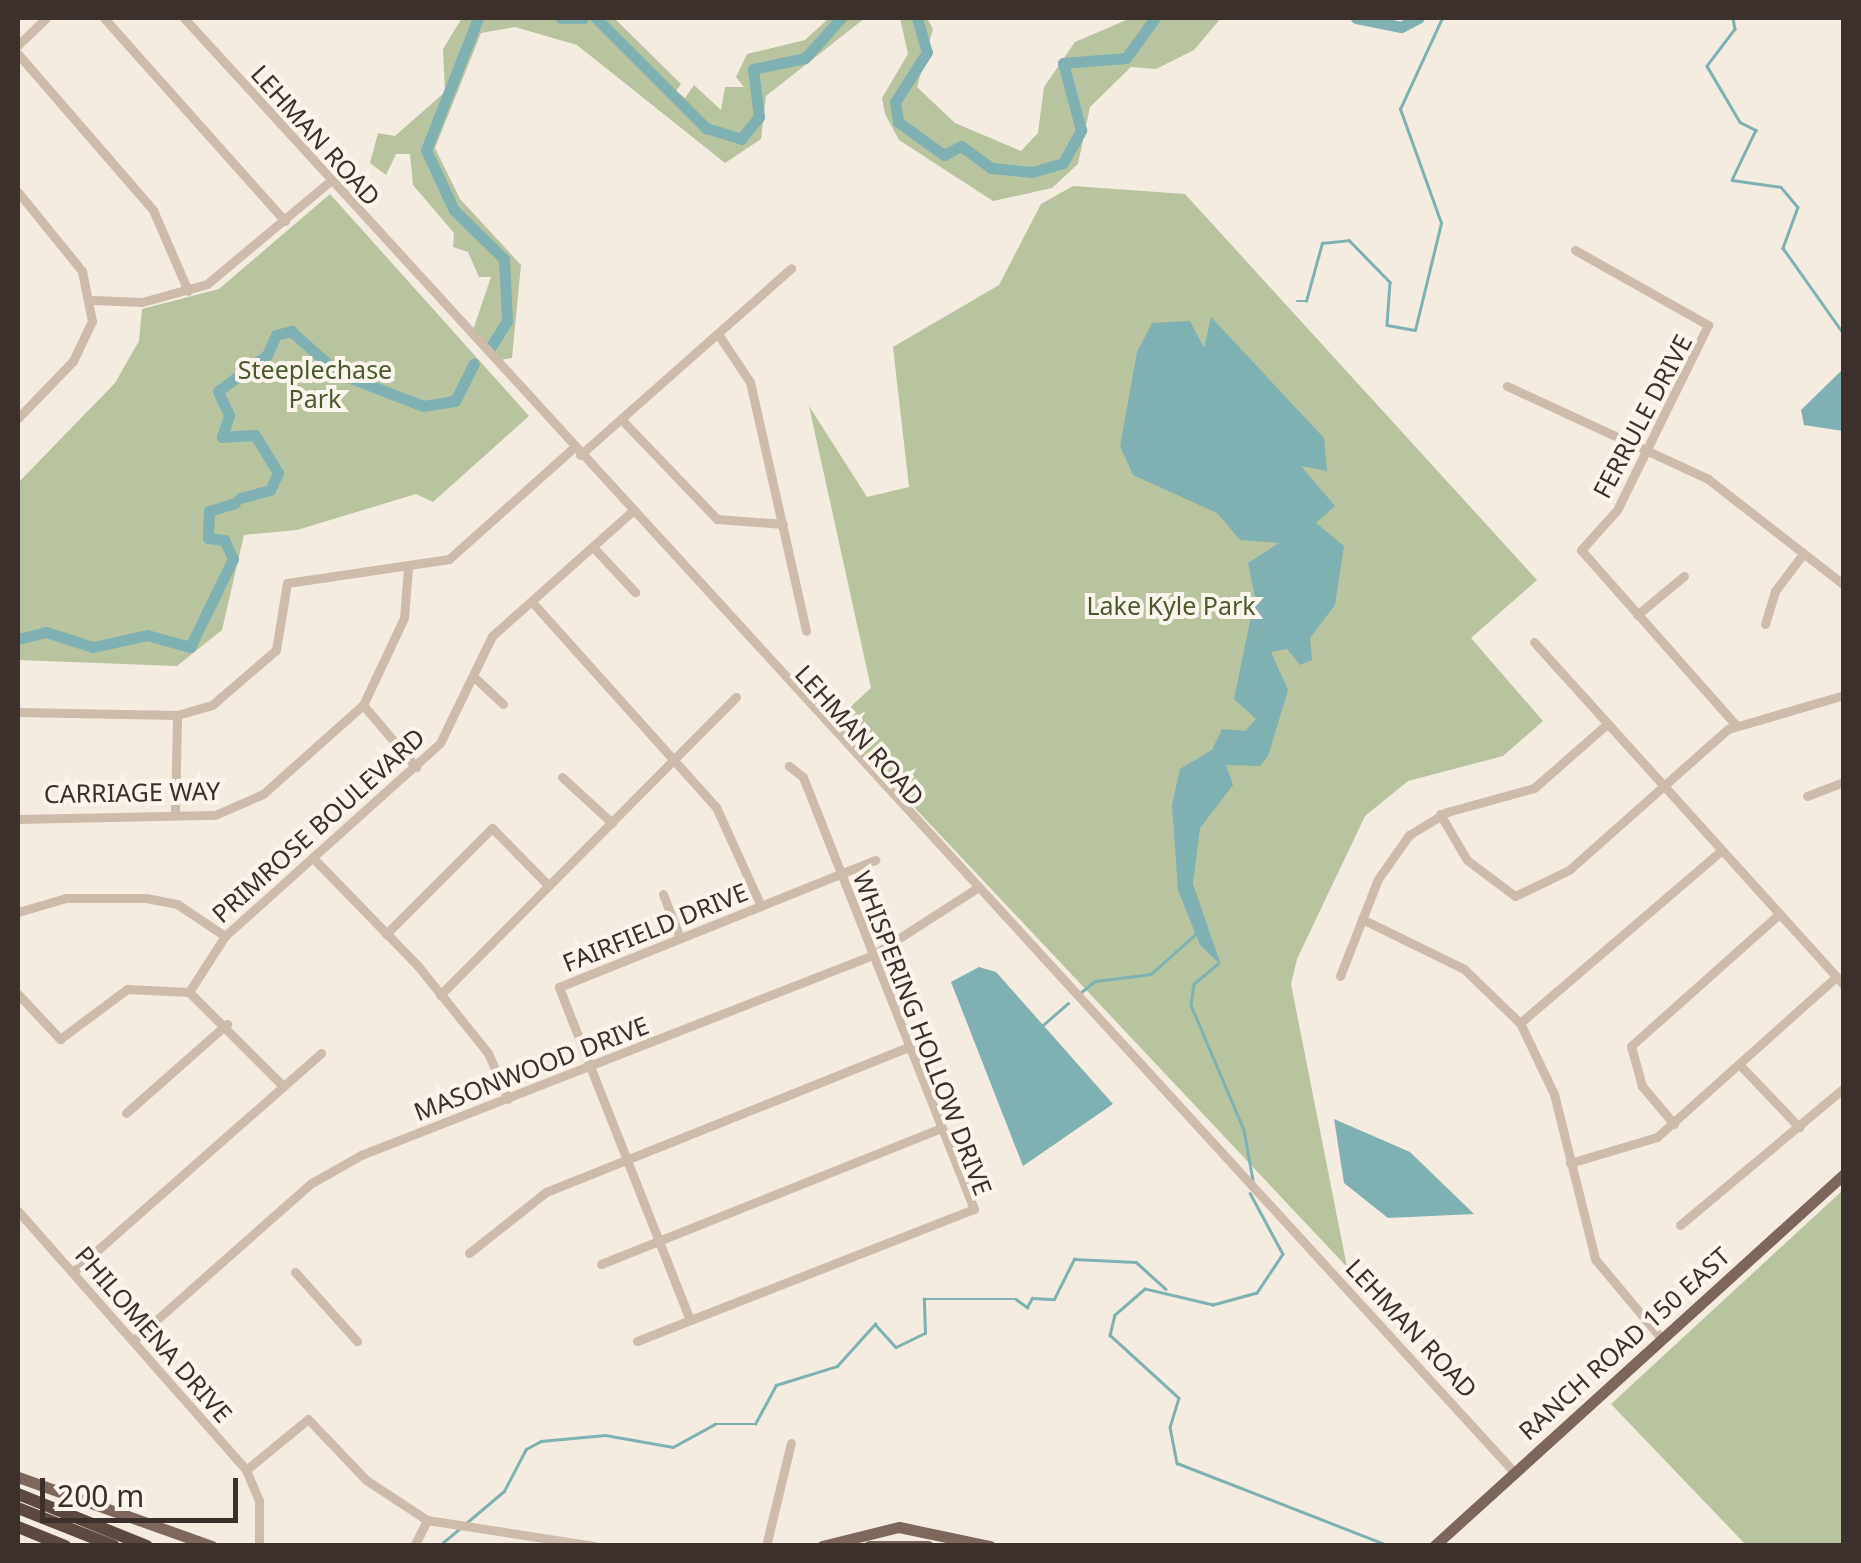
<!DOCTYPE html>
<style>
body{margin:0}
#map{position:relative;width:1861px;height:1563px;overflow:hidden;background:#f4ebe1;font-family:"Noto Sans",sans-serif}
div>[style]{position:absolute}
[style*='--x']{left:calc(var(--x)*1px);top:calc(var(--y)*1px);width:calc(var(--w)*1px);rotate:calc(var(--a)*1deg)}
.green>*{inset:0;background:#b8c4a0}
.water>*{inset:0;background:#7fb0b2}
.stream>*{height:2.5px;margin:-1.25px;padding:0 1.25px;transform-origin:1.25px;border-radius:1.25px;background:#7fb0b2}
.river>*{height:11px;margin:-5.5px;padding:0 5.5px;transform-origin:5.5px;border-radius:5.5px;background:#7fb0b2}
.minor>*{height:9px;margin:-4.5px;padding:0 4.5px;transform-origin:4.5px;border-radius:4.5px;background:#cdbbac}
.major>*{height:11px;margin:-5.5px;padding:0 5.5px;transform-origin:5.5px;border-radius:5.5px;background:#7d675c}
.highway>*{height:12px;margin:-6px;padding:0 6px;transform-origin:6px;border-radius:6px;background:#5c4a42}
span{translate:-50% -50%;white-space:nowrap;text-align:center;line-height:1.15;-webkit-text-stroke:8px #fbf5ee;paint-order:stroke}
.street-label{font-size:25px;color:#3b302b}
.park-label{font-size:25px;color:#4a5a2e}
.frame{position:absolute;inset:0;border:20px solid #3b302b;pointer-events:none}
.scale{position:absolute;left:40px;top:1478px;width:198px;height:45px;box-sizing:border-box;border:5px solid #3b302b;border-top:0;padding-left:12px;font-size:30px;line-height:35px;white-space:nowrap;color:#3b302b;-webkit-text-stroke:8px #fbf5ee;paint-order:stroke}
</style>
<div id="map">
<div class="green">
<div style="clip-path:polygon(462px 18px,614px 18px,681px 84px,676px 91px,685px 98px,694px 85px,721px 110px,725px 87px,744px 87px,736px 77px,747px 54px,805px 40px,829px 18px,865px 18px,766px 96px,761px 139px,725px 163px,577px 45px,515px 27px,481px 33px,435px 148px,460px 199px,521px 265px,512px 358px,494px 361px,471px 336px,491px 277px,479px 277px,468px 252px,453px 247px,454px 233px,413px 185px,410px 154px,396px 154px,386px 175px,370px 163px,378px 133px,395px 136px,445px 92px,443px 49px)"></div>
<div style="clip-path:polygon(900px 18px,927px 18px,933px 29px,917px 87px,955px 123px,1021px 151px,1038px 133px,1044px 87px,1075px 42px,1131px 18px,1221px 18px,1194px 50px,1156px 69px,1131px 67px,1090px 107px,1078px 164px,1052px 188px,993px 201px,899px 140px,885px 114px,882px 98px,908px 54px)"></div>
<div style="clip-path:polygon(1073px 186px,1185px 194px,1537px 580px,1471px 638px,1543px 721px,1503px 756px,1408px 781px,1365px 816px,1297px 959px,1291px 984px,1347px 1267px,834px 722px,871px 688px,809px 406px,867px 497px,909px 487px,893px 347px,999px 285px,1041px 204px)"></div>
<div style="clip-path:polygon(330px 194px,529px 416px,433px 502px,416px 494px,297px 530px,244px 535px,222px 630px,177px 666px,18px 660px,18px 483px,115px 383px,139px 341px,142px 309px,219px 289px)"></div>
<div style="clip-path:polygon(1843px 1190px,1843px 1545px,1746px 1545px,1611px 1404px)"></div>
</div>
<div class="water">
<div style="clip-path:polygon(1211px 317px,1324px 438px,1327px 471px,1301px 466px,1335px 506px,1316px 523px,1344px 546px,1335px 605px,1310px 638px,1312px 660px,1300px 665px,1287px 649px,1271px 652px,1288px 690px,1268px 756px,1260px 766px,1226px 765px,1233px 785px,1200px 828px,1193px 884px,1221px 965px,1200px 945px,1178px 890px,1172px 805px,1180px 769px,1212px 750px,1222px 729px,1245px 731px,1256px 719px,1234px 699px,1255px 597px,1248px 563px,1279px 543px,1240px 540px,1217px 513px,1133px 475px,1120px 446px,1137px 352px,1152px 323px,1190px 321px,1204px 348px)"></div>
<div style="clip-path:polygon(1843px 369px,1843px 431px,1804px 425px,1801px 410px)"></div>
<div style="clip-path:polygon(979px 967px,996px 972px,1113px 1104px,1023px 1166px,951px 982px)"></div>
<div style="clip-path:polygon(1334px 1119px,1410px 1152px,1474px 1214px,1388px 1218px,1344px 1183px)"></div>
</div>
<div class="stream">
<div style="--x:1733;--y:18;--w:11;--a:80"></div>
<div style="--x:1735;--y:29;--w:46;--a:127.1"></div>
<div style="--x:1707;--y:66;--w:65;--a:59.5"></div>
<div style="--x:1740;--y:122;--w:18;--a:27"></div>
<div style="--x:1756;--y:130;--w:55;--a:115.6"></div>
<div style="--x:1732;--y:180;--w:49;--a:8.1"></div>
<div style="--x:1781;--y:187;--w:26;--a:50"></div>
<div style="--x:1798;--y:207;--w:44;--a:110.1"></div>
<div style="--x:1783;--y:248;--w:105;--a:54.7"></div>
<div style="--x:1297;--y:301;--w:9;--a:0"></div>
<div style="--x:1306;--y:301;--w:60;--a:-74.6"></div>
<div style="--x:1322;--y:243;--w:27;--a:-6"></div>
<div style="--x:1349;--y:240;--w:59;--a:45.7"></div>
<div style="--x:1390;--y:282;--w:43;--a:94"></div>
<div style="--x:1387;--y:325;--w:28;--a:10"></div>
<div style="--x:1415;--y:330;--w:110;--a:-76.3"></div>
<div style="--x:1441;--y:223;--w:121;--a:-109.8"></div>
<div style="--x:1400;--y:109;--w:100;--a:-65.2"></div>
<div style="--x:1218;--y:964;--w:31;--a:140"></div>
<div style="--x:1194;--y:984;--w:21;--a:98"></div>
<div style="--x:1191;--y:1005;--w:136;--a:67"></div>
<div style="--x:1244;--y:1130;--w:51;--a:79.8"></div>
<div style="--x:1079;--y:994;--w:21;--a:-39"></div>
<div style="--x:1095;--y:981;--w:56;--a:-7.1"></div>
<div style="--x:1151;--y:974;--w:64;--a:-41.9"></div>
<div style="--x:1043;--y:1025;--w:33;--a:-41"></div>
<div style="--x:1250;--y:1193;--w:69;--a:61.6"></div>
<div style="--x:1283;--y:1254;--w:47;--a:123.7"></div>
<div style="--x:1257;--y:1293;--w:46;--a:164.7"></div>
<div style="--x:1213;--y:1305;--w:70;--a:-166.8"></div>
<div style="--x:1145;--y:1289;--w:40;--a:139"></div>
<div style="--x:1115;--y:1315;--w:21;--a:104"></div>
<div style="--x:1110;--y:1335;--w:93;--a:42.4"></div>
<div style="--x:1179;--y:1398;--w:30;--a:107"></div>
<div style="--x:1170;--y:1427;--w:37;--a:79"></div>
<div style="--x:1177;--y:1463;--w:229;--a:21.3"></div>
<div style="--x:439;--y:1546;--w:85;--a:-40.2"></div>
<div style="--x:504;--y:1491;--w:47;--a:-62.4"></div>
<div style="--x:526;--y:1449;--w:17;--a:-28"></div>
<div style="--x:541;--y:1441;--w:64;--a:-5.4"></div>
<div style="--x:605;--y:1435;--w:69;--a:10"></div>
<div style="--x:673;--y:1447;--w:48;--a:-28.7"></div>
<div style="--x:715;--y:1424;--w:40;--a:0"></div>
<div style="--x:755;--y:1424;--w:44;--a:-61.7"></div>
<div style="--x:776;--y:1385;--w:64;--a:-17.3"></div>
<div style="--x:837;--y:1366;--w:57;--a:-47.9"></div>
<div style="--x:875;--y:1324;--w:31;--a:48"></div>
<div style="--x:896;--y:1347;--w:32;--a:-26"></div>
<div style="--x:925;--y:1333;--w:34;--a:-92"></div>
<div style="--x:924;--y:1299;--w:92;--a:0"></div>
<div style="--x:1016;--y:1299;--w:14;--a:36"></div>
<div style="--x:1027;--y:1307;--w:10;--a:-61"></div>
<div style="--x:1032;--y:1298;--w:22;--a:3"></div>
<div style="--x:1054;--y:1299;--w:45;--a:-63.4"></div>
<div style="--x:1074;--y:1259;--w:62;--a:2.8"></div>
<div style="--x:1136;--y:1262;--w:40;--a:42"></div>
</div>
<div class="river">
<div style="--x:478;--y:18;--w:142;--a:111.5"></div>
<div style="--x:426;--y:150;--w:66;--a:65"></div>
<div style="--x:454;--y:210;--w:70;--a:44.4"></div>
<div style="--x:504;--y:259;--w:62;--a:87.2"></div>
<div style="--x:507;--y:321;--w:31;--a:122"></div>
<div style="--x:561;--y:18;--w:22;--a:0"></div>
<div style="--x:596;--y:18;--w:156;--a:45"></div>
<div style="--x:706;--y:128;--w:37;--a:17"></div>
<div style="--x:741;--y:139;--w:28;--a:-51"></div>
<div style="--x:759;--y:117;--w:48;--a:-97.1"></div>
<div style="--x:753;--y:69;--w:53;--a:-11.9"></div>
<div style="--x:805;--y:58;--w:54;--a:-48"></div>
<div style="--x:917;--y:18;--w:35;--a:74"></div>
<div style="--x:927;--y:52;--w:59;--a:122.6"></div>
<div style="--x:895;--y:102;--w:20;--a:81"></div>
<div style="--x:898;--y:122;--w:57;--a:35.7"></div>
<div style="--x:944;--y:155;--w:19;--a:-28"></div>
<div style="--x:961;--y:146;--w:37;--a:36"></div>
<div style="--x:991;--y:168;--w:41;--a:5.6"></div>
<div style="--x:1032;--y:172;--w:32;--a:-16"></div>
<div style="--x:1063;--y:163;--w:38;--a:-61"></div>
<div style="--x:1081;--y:130;--w:69;--a:-105"></div>
<div style="--x:1063;--y:63;--w:63;--a:-4.5"></div>
<div style="--x:1126;--y:58;--w:49;--a:-54.1"></div>
<div style="--x:1356;--y:18;--w:46;--a:11.3"></div>
<div style="--x:1401;--y:27;--w:20;--a:-27"></div>
<div style="--x:240;--y:498;--w:31;--a:-15"></div>
<div style="--x:270;--y:490;--w:19;--a:-65"></div>
<div style="--x:278;--y:473;--w:44;--a:-121.2"></div>
<div style="--x:255;--y:435;--w:33;--a:177"></div>
<div style="--x:222;--y:437;--w:23;--a:-72"></div>
<div style="--x:229;--y:415;--w:26;--a:-115"></div>
<div style="--x:218;--y:391;--w:61;--a:-36.3"></div>
<div style="--x:267;--y:355;--w:22;--a:-66"></div>
<div style="--x:276;--y:335;--w:16;--a:-15"></div>
<div style="--x:291;--y:331;--w:63;--a:41.8"></div>
<div style="--x:338;--y:373;--w:91;--a:21.2"></div>
<div style="--x:423;--y:406;--w:32;--a:-9"></div>
<div style="--x:455;--y:401;--w:42;--a:-63.4"></div>
<div style="--x:18;--y:639;--w:29;--a:-14"></div>
<div style="--x:46;--y:632;--w:49;--a:17.7"></div>
<div style="--x:93;--y:647;--w:55;--a:-12.5"></div>
<div style="--x:147;--y:635;--w:45;--a:15.6"></div>
<div style="--x:190;--y:647;--w:98;--a:-64"></div>
<div style="--x:233;--y:559;--w:21;--a:-115"></div>
<div style="--x:224;--y:540;--w:16;--a:-173"></div>
<div style="--x:208;--y:538;--w:27;--a:-88"></div>
<div style="--x:209;--y:511;--w:27;--a:-17"></div>
</div>
<div class="minor">
<div style="--x:104;--y:18;--w:272;--a:48.3"></div>
<div style="--x:184;--y:18;--w:1971;--a:47.55"></div>
<div style="--x:18;--y:45;--w:39;--a:-44"></div>
<div style="--x:18;--y:54;--w:206;--a:49.1"></div>
<div style="--x:153;--y:210;--w:88;--a:66.6"></div>
<div style="--x:18;--y:192;--w:102;--a:51"></div>
<div style="--x:82;--y:271;--w:51;--a:78.7"></div>
<div style="--x:92;--y:321;--w:44;--a:115.4"></div>
<div style="--x:73;--y:361;--w:79;--a:134"></div>
<div style="--x:1575;--y:250;--w:153;--a:29.4"></div>
<div style="--x:1708;--y:325;--w:206;--a:116.2"></div>
<div style="--x:1617;--y:510;--w:54;--a:132"></div>
<div style="--x:1581;--y:550;--w:234;--a:48.5"></div>
<div style="--x:92;--y:300;--w:50;--a:2.3"></div>
<div style="--x:142;--y:302;--w:67;--a:-15.5"></div>
<div style="--x:207;--y:284;--w:160;--a:-39.9"></div>
<div style="--x:718;--y:334;--w:58;--a:56.3"></div>
<div style="--x:750;--y:382;--w:255;--a:77.3"></div>
<div style="--x:1507;--y:386;--w:221;--a:24.8"></div>
<div style="--x:1708;--y:479;--w:172;--a:37.9"></div>
<div style="--x:621;--y:419;--w:139;--a:46.2"></div>
<div style="--x:717;--y:519;--w:66;--a:4.3"></div>
<div style="--x:580;--y:455;--w:282;--a:-41.5"></div>
<div style="--x:593;--y:547;--w:62;--a:47"></div>
<div style="--x:532;--y:602;--w:275;--a:48.1"></div>
<div style="--x:716;--y:807;--w:109;--a:65.6"></div>
<div style="--x:1637;--y:615;--w:61;--a:-39.7"></div>
<div style="--x:1765;--y:624;--w:34;--a:-73"></div>
<div style="--x:1775;--y:591;--w:46;--a:-52.9"></div>
<div style="--x:1534;--y:642;--w:462;--a:47.9"></div>
<div style="--x:473;--y:676;--w:41;--a:43"></div>
<div style="--x:363;--y:705;--w:82;--a:49.5"></div>
<div style="--x:18;--y:712;--w:159;--a:1.1"></div>
<div style="--x:177;--y:715;--w:36;--a:-16"></div>
<div style="--x:212;--y:705;--w:84;--a:-40.7"></div>
<div style="--x:276;--y:650;--w:68;--a:-80.7"></div>
<div style="--x:287;--y:583;--w:164;--a:-8.4"></div>
<div style="--x:449;--y:559;--w:166;--a:-41.8"></div>
<div style="--x:562;--y:777;--w:68;--a:42.6"></div>
<div style="--x:1807;--y:796;--w:40;--a:-21"></div>
<div style="--x:175;--y:814;--w:99;--a:-88.8"></div>
<div style="--x:1440;--y:814;--w:53;--a:59.6"></div>
<div style="--x:1467;--y:860;--w:60;--a:36.9"></div>
<div style="--x:1515;--y:896;--w:60;--a:-25.7"></div>
<div style="--x:1569;--y:870;--w:213;--a:-41.6"></div>
<div style="--x:1728;--y:729;--w:121;--a:-16.3"></div>
<div style="--x:18;--y:819;--w:197;--a:-1.2"></div>
<div style="--x:215;--y:815;--w:52;--a:-23.6"></div>
<div style="--x:263;--y:794;--w:134;--a:-41.7"></div>
<div style="--x:363;--y:705;--w:96;--a:-64.8"></div>
<div style="--x:404;--y:618;--w:50;--a:-85.4"></div>
<div style="--x:315;--y:860;--w:148;--a:45.8"></div>
<div style="--x:418;--y:966;--w:112;--a:51.2"></div>
<div style="--x:488;--y:1053;--w:50;--a:66.5"></div>
<div style="--x:663;--y:894;--w:47;--a:68.9"></div>
<div style="--x:18;--y:912;--w:50;--a:-16.3"></div>
<div style="--x:66;--y:898;--w:80;--a:0"></div>
<div style="--x:146;--y:898;--w:32;--a:11"></div>
<div style="--x:177;--y:904;--w:58;--a:33.7"></div>
<div style="--x:1362;--y:919;--w:114;--a:26.1"></div>
<div style="--x:1464;--y:969;--w:78;--a:44"></div>
<div style="--x:1520;--y:1023;--w:79;--a:64.4"></div>
<div style="--x:1554;--y:1094;--w:170;--a:76"></div>
<div style="--x:1595;--y:1259;--w:104;--a:50.1"></div>
<div style="--x:386;--y:934;--w:150;--a:-45"></div>
<div style="--x:492;--y:828;--w:81;--a:45.5"></div>
<div style="--x:1340;--y:976;--w:104;--a:-68.6"></div>
<div style="--x:1378;--y:879;--w:54;--a:-54.8"></div>
<div style="--x:1409;--y:835;--w:44;--a:-31.2"></div>
<div style="--x:1447;--y:812;--w:90;--a:-15.4"></div>
<div style="--x:1534;--y:788;--w:97;--a:-41.2"></div>
<div style="--x:189;--y:992;--w:67;--a:-57.3"></div>
<div style="--x:225;--y:936;--w:289;--a:-41.9"></div>
<div style="--x:440;--y:743;--w:119;--a:-64.1"></div>
<div style="--x:492;--y:636;--w:186;--a:-41.7"></div>
<div style="--x:18;--y:994;--w:62;--a:47"></div>
<div style="--x:60;--y:1039;--w:84;--a:-36.7"></div>
<div style="--x:127;--y:989;--w:62;--a:2.8"></div>
<div style="--x:189;--y:992;--w:133;--a:45"></div>
<div style="--x:440;--y:995;--w:420;--a:-45.2"></div>
<div style="--x:1520;--y:1023;--w:265;--a:-40.6"></div>
<div style="--x:1740;--y:1065;--w:86;--a:46.4"></div>
<div style="--x:126;--y:1113;--w:135;--a:-41.4"></div>
<div style="--x:1674;--y:1124;--w:50;--a:-130.1"></div>
<div style="--x:1642;--y:1086;--w:41;--a:-105.4"></div>
<div style="--x:1631;--y:1046;--w:197;--a:-41.7"></div>
<div style="--x:1570;--y:1163;--w:91;--a:-16.6"></div>
<div style="--x:1657;--y:1137;--w:240;--a:-41.8"></div>
<div style="--x:18;--y:1211;--w:345;--a:48.6"></div>
<div style="--x:246;--y:1470;--w:34;--a:67"></div>
<div style="--x:259;--y:1501;--w:45;--a:90"></div>
<div style="--x:1680;--y:1225;--w:214;--a:-39.9"></div>
<div style="--x:469;--y:1253;--w:98;--a:-38.4"></div>
<div style="--x:546;--y:1192;--w:391;--a:-21.8"></div>
<div style="--x:601;--y:1264;--w:366;--a:-21.8"></div>
<div style="--x:75;--y:1270;--w:328;--a:-41.4"></div>
<div style="--x:295;--y:1272;--w:93;--a:48.1"></div>
<div style="--x:690;--y:1320;--w:358;--a:-111.5"></div>
<div style="--x:559;--y:987;--w:341;--a:-21.9"></div>
<div style="--x:136;--y:1338;--w:232;--a:-41.5"></div>
<div style="--x:310;--y:1184;--w:59;--a:-29.6"></div>
<div style="--x:361;--y:1155;--w:550;--a:-21.34"></div>
<div style="--x:873;--y:955;--w:120;--a:-32.8"></div>
<div style="--x:637;--y:1341;--w:362;--a:-21.4"></div>
<div style="--x:974;--y:1209;--w:465;--a:-111.6"></div>
<div style="--x:803;--y:777;--w:18;--a:-142"></div>
<div style="--x:246;--y:1470;--w:80;--a:-39.4"></div>
<div style="--x:308;--y:1419;--w:84;--a:46.4"></div>
<div style="--x:366;--y:1480;--w:73;--a:33.3"></div>
<div style="--x:427;--y:1520;--w:169;--a:8.8"></div>
<div style="--x:414;--y:1546;--w:29;--a:-63"></div>
<div style="--x:766;--y:1546;--w:106;--a:-76.4"></div>
</div>
<div class="major">
<div style="--x:18;--y:1477;--w:206;--a:19.6"></div>
<div style="--x:822;--y:1546;--w:79;--a:-13.9"></div>
<div style="--x:899;--y:1527;--w:93;--a:11.8"></div>
<div style="--x:869;--y:1546;--w:59;--a:0"></div>
<div style="--x:1434;--y:1546;--w:554;--a:-42.22"></div>
</div>
<div class="highway">
<div style="--x:18;--y:1494;--w:139;--a:22"></div>
<div style="--x:18;--y:1508;--w:103;--a:21.6"></div>
<div style="--x:18;--y:1527;--w:51;--a:22"></div>
</div>
<div class="street-label">
<span style="left:316px;top:135px;rotate:48deg">LEHMAN ROAD</span>
<span style="left:1642px;top:416px;rotate:-62deg">FERRULE DRIVE</span>
<span style="left:860px;top:735px;rotate:48deg">LEHMAN ROAD</span>
<span style="left:132px;top:792px;rotate:-1deg">CARRIAGE WAY</span>
<span style="left:318px;top:825px;rotate:-42deg">PRIMROSE BOULEVARD</span>
<span style="left:655px;top:927px;rotate:-22deg">FAIRFIELD DRIVE</span>
<span style="left:923px;top:1033px;rotate:69deg">WHISPERING HOLLOW DRIVE</span>
<span style="left:531px;top:1068px;rotate:-21deg">MASONWOOD DRIVE</span>
<span style="left:1412px;top:1328px;rotate:47deg">LEHMAN ROAD</span>
<span style="left:154px;top:1334px;rotate:49deg">PHILOMENA DRIVE</span>
<span style="left:1624px;top:1343px;rotate:-42deg">RANCH ROAD 150 EAST</span>
</div>
<div class="park-label">
<span style="left:315px;top:384px">Steeplechase<br>Park</span>
<span style="left:1171px;top:605px">Lake Kyle Park</span>
</div>
<div class="frame"></div>
<div class="scale">200 m</div>
</div>
